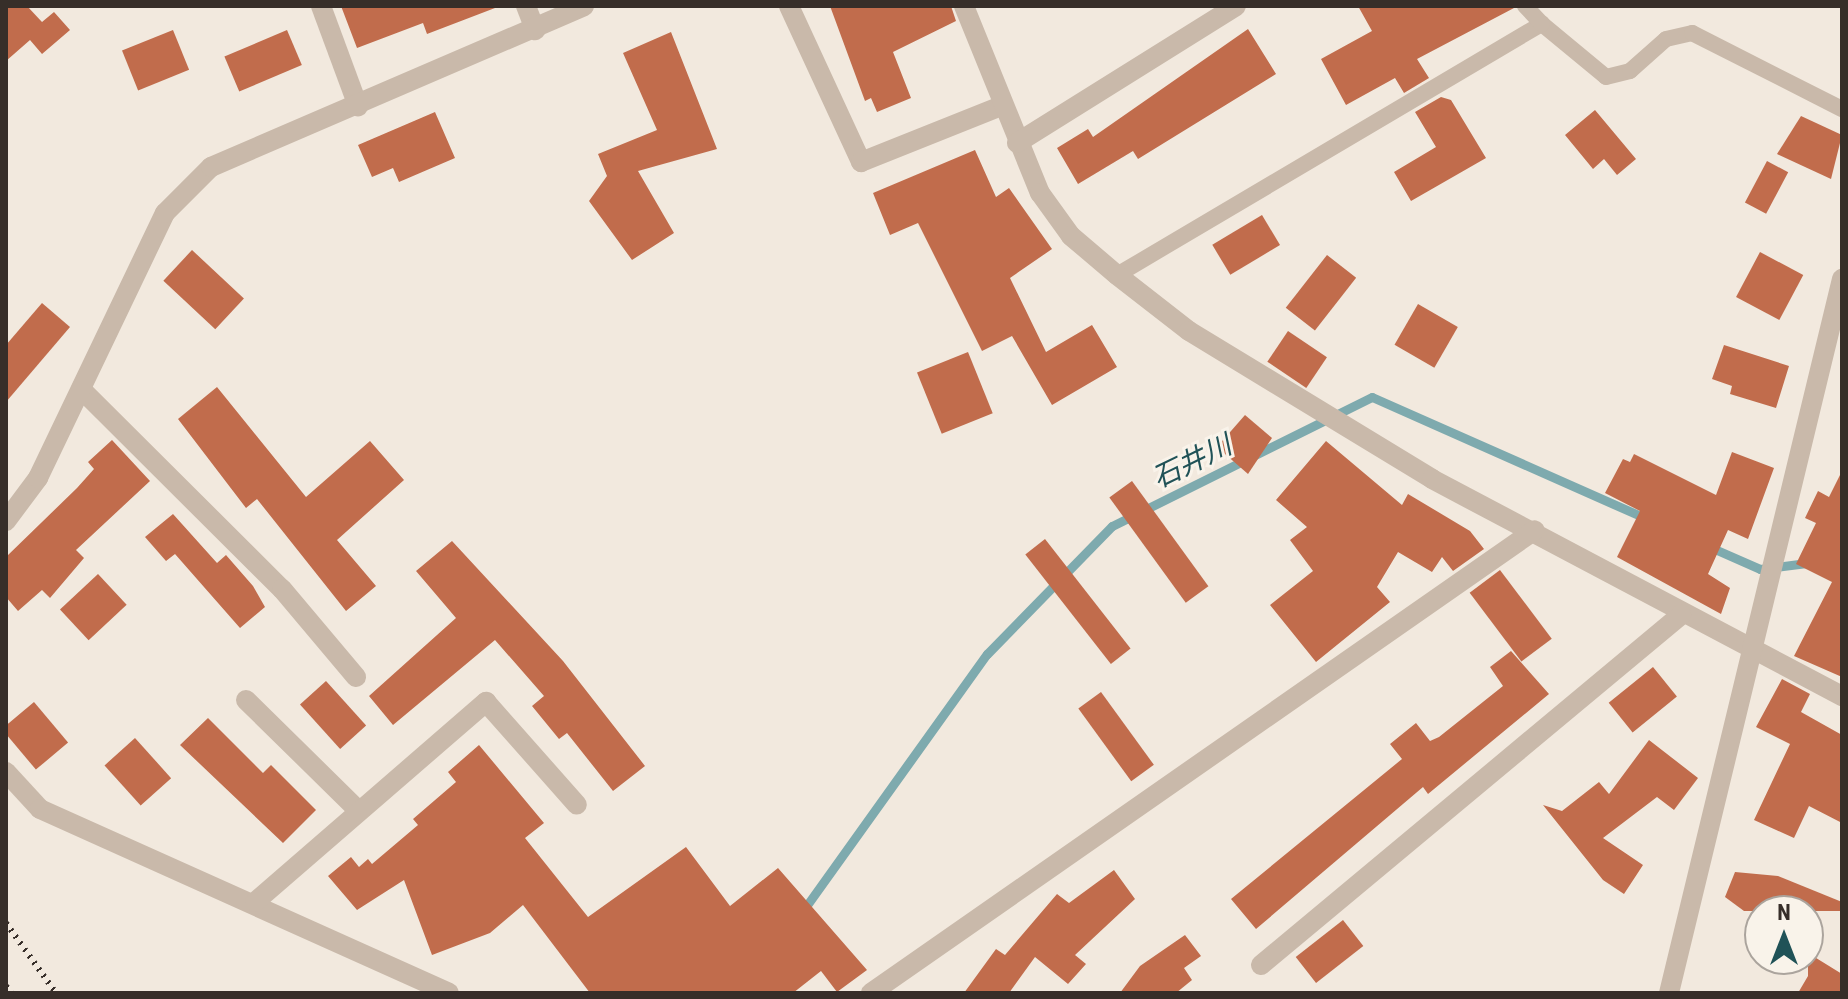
<!DOCTYPE html>
<meta charset="utf-8">
<style>
body{margin:0}
#map{position:relative;width:1848px;height:999px;overflow:hidden;background:#f2e9de;font-family:"Roboto Condensed","Noto Sans JP",sans-serif}
div>[style]{position:absolute}
[style*='--x']{left:calc(var(--x)*1px);top:calc(var(--y)*1px);width:calc(var(--w)*1px);rotate:calc(var(--a)*1deg)}
.stream>*{height:9px;margin:-4.5px;padding:0 4.5px;transform-origin:4.5px;border-radius:4.5px;background:#7eaaae}
.building>*{inset:0;background:#c16c4c;transform-origin:0 0}
.service>*{height:16px;margin:-8px;padding:0 8px;transform-origin:8px;border-radius:8px;background:#c9b9aa}
.minor>*{height:20px;margin:-10px;padding:0 10px;transform-origin:10px;border-radius:10px;background:#c9b9aa}
.rail>*{height:6px;margin-top:-3px;transform-origin:0;background:repeating-linear-gradient(90deg,#372e29 0 2px,transparent 0 8px)}
span{translate:-50% -50%;white-space:nowrap;text-align:center;line-height:1.15;-webkit-text-stroke:6px #f9f3ea;paint-order:stroke}
.water-label{font-size:28px;color:#205257;font-style:italic}
.frame{position:absolute;inset:0;border:8px solid #372e29;pointer-events:none}
.north{position:absolute;left:1744px;top:895px;width:80px;height:80px;box-sizing:border-box;background:#f9f3ea;border:2px solid #aba49d;border-radius:50%;rotate:0deg;font-size:22px;font-weight:700;line-height:32px;text-align:center;color:#372e29}
.north::after{content:'';display:block;margin:auto;width:28px;height:36px;background:#205257;clip-path:polygon(50% 0,100% 100%,50% 72%,0 100%)}
</style>
<div id="map">
<div class="stream">
<div style="--x:1710;--y:547;--w:55;--a:23.7"></div>
<div style="--x:1760;--y:569;--w:47;--a:-7.3"></div>
<div style="--x:802;--y:912;--w:317;--a:-54.4"></div>
<div style="--x:987;--y:654;--w:179;--a:-45.7"></div>
<div style="--x:1112;--y:526;--w:290;--a:-26.4"></div>
<div style="--x:1372;--y:397;--w:303;--a:23.9"></div>
</div>
<div class="building">
<div style="clip-path:polygon(6px 6px,27px 6px,42px 22px,54px 12px,70px 30px,42px 54px,30px 40px,6px 61px)"></div>
<div style="clip-path:polygon(341px 6px,495px 6px,495px 8px,427px 34px,423px 23px,357px 48px)"></div>
<div style="clip-path:polygon(830px 6px,951px 6px,956px 21px,893px 52px,911px 98px,877px 112px,871px 98px,865px 101px)"></div>
<div style="clip-path:polygon(1358px 6px,1514px 6px,1514px 8px,1417px 59px,1429px 78px,1404px 93px,1395px 78px,1346px 105px,1321px 59px,1372px 31px)"></div>
<div style="clip-path:polygon(1248px 29px,1276px 74px,1138px 159px,1133px 151px,1078px 184px,1057px 148px,1088px 129px,1093px 137px)"></div>
<div style="left:173px;top:30px;width:43px;height:55px;rotate:68deg"></div>
<div style="left:287px;top:30px;width:38px;height:68px;rotate:67deg"></div>
<div style="clip-path:polygon(671px 32px,717px 149px,638px 171px,674px 233px,632px 260px,589px 201px,607px 176px,598px 154px,657px 130px,623px 53px)"></div>
<div style="clip-path:polygon(1441px 97px,1451px 100px,1486px 158px,1411px 201px,1394px 172px,1436px 147px,1415px 112px)"></div>
<div style="clip-path:polygon(1595px 110px,1636px 159px,1617px 175px,1604px 159px,1593px 169px,1565px 135px)"></div>
<div style="clip-path:polygon(435px 112px,455px 158px,399px 182px,393px 168px,372px 177px,358px 145px)"></div>
<div style="clip-path:polygon(1801px 116px,1842px 135px,1831px 179px,1777px 154px)"></div>
<div style="clip-path:polygon(975px 150px,996px 197px,1009px 188px,1052px 249px,1010px 278px,1046px 352px,1092px 325px,1117px 367px,1052px 405px,1012px 336px,982px 351px,918px 223px,890px 235px,873px 193px)"></div>
<div style="left:1767px;top:161px;width:24px;height:47px;rotate:28deg"></div>
<div style="left:1262px;top:215px;width:35px;height:58px;rotate:59deg"></div>
<div style="left:192px;top:250px;width:71px;height:42px;rotate:43deg"></div>
<div style="left:1760px;top:252px;width:49px;height:51px;rotate:28deg"></div>
<div style="left:1327px;top:255px;width:37px;height:67px;rotate:38deg"></div>
<div style="clip-path:polygon(42px 303px,70px 327px,6px 402px,6px 345px)"></div>
<div style="left:1418px;top:304px;width:46px;height:47px;rotate:30deg"></div>
<div style="left:1288px;top:331px;width:47px;height:37px;rotate:34deg"></div>
<div style="clip-path:polygon(1724px 345px,1789px 366px,1776px 408px,1730px 394px,1732px 386px,1712px 379px)"></div>
<div style="left:968px;top:352px;width:66px;height:55px;rotate:68deg"></div>
<div style="clip-path:polygon(217px 387px,306px 497px,370px 441px,404px 480px,337px 540px,376px 586px,346px 611px,257px 499px,246px 508px,178px 419px)"></div>
<div style="clip-path:polygon(1245px 415px,1272px 438px,1248px 474px,1217px 447px)"></div>
<div style="clip-path:polygon(112px 440px,150px 481px,76px 550px,84px 558px,50px 598px,42px 590px,18px 611px,6px 597px,6px 557px,77px 488px,94px 469px,88px 462px)"></div>
<div style="clip-path:polygon(1326px 441px,1402px 505px,1408px 494px,1470px 531px,1484px 549px,1453px 571px,1442px 557px,1432px 572px,1398px 552px,1377px 587px,1390px 602px,1316px 662px,1270px 605px,1313px 571px,1290px 540px,1307px 527px,1276px 500px)"></div>
<div style="clip-path:polygon(1732px 452px,1774px 468px,1748px 539px,1728px 530px,1708px 574px,1730px 588px,1721px 614px,1617px 557px,1640px 511px,1605px 493px,1623px 459px,1630px 462px,1634px 454px,1716px 495px)"></div>
<div style="clip-path:polygon(1842px 471px,1842px 677px,1794px 656px,1832px 582px,1796px 564px,1816px 523px,1805px 518px,1818px 491px,1829px 497px)"></div>
<div style="left:1132px;top:481px;width:130px;height:28px;rotate:54deg"></div>
<div style="clip-path:polygon(173px 514px,217px 563px,226px 555px,253px 586px,265px 607px,240px 628px,175px 554px,166px 561px,145px 537px)"></div>
<div style="left:1045px;top:539px;width:139px;height:25px;rotate:52deg"></div>
<div style="clip-path:polygon(452px 541px,563px 661px,645px 766px,613px 791px,567px 733px,559px 739px,532px 706px,544px 696px,495px 640px,393px 725px,369px 696px,456px 618px,416px 571px)"></div>
<div style="left:1500px;top:570px;width:86px;height:38px;rotate:53deg"></div>
<div style="left:98px;top:574px;width:42px;height:52px;rotate:47deg"></div>
<div style="clip-path:polygon(1511px 651px,1549px 694px,1428px 794px,1423px 787px,1256px 929px,1231px 899px,1402px 759px,1390px 744px,1416px 723px,1430px 741px,1439px 737px,1503px 686px,1490px 667px)"></div>
<div style="left:1653px;top:667px;width:38px;height:57px;rotate:51deg"></div>
<div style="clip-path:polygon(1782px 679px,1810px 694px,1801px 712px,1842px 735px,1842px 823px,1809px 806px,1794px 838px,1754px 820px,1790px 744px,1756px 727px)"></div>
<div style="left:326px;top:681px;width:60px;height:35px;rotate:48deg"></div>
<div style="left:1101px;top:692px;width:90px;height:28px;rotate:54deg"></div>
<div style="left:34px;top:702px;width:53px;height:42px;rotate:50deg"></div>
<div style="clip-path:polygon(208px 718px,263px 773px,271px 765px,316px 810px,283px 843px,180px 745px)"></div>
<div style="left:135px;top:738px;width:54px;height:41px;rotate:48deg"></div>
<div style="clip-path:polygon(1649px 740px,1698px 778px,1674px 810px,1657px 797px,1603px 838px,1643px 865px,1624px 894px,1603px 880px,1543px 805px,1562px 811px,1599px 782px,1609px 794px)"></div>
<div style="clip-path:polygon(479px 745px,544px 823px,525px 838px,588px 917px,686px 847px,730px 906px,778px 868px,867px 970px,837px 992px,821px 971px,793px 993px,590px 993px,523px 905px,490px 933px,432px 955px,404px 880px,357px 910px,328px 876px,351px 857px,359px 867px,368px 859px,372px 864px,418px 825px,413px 819px,456px 782px,448px 772px)"></div>
<div style="clip-path:polygon(1114px 870px,1135px 899px,1075px 955px,1086px 964px,1068px 984px,1035px 957px,1009px 993px,964px 993px,996px 949px,1005px 955px,1057px 894px,1069px 903px)"></div>
<div style="clip-path:polygon(1735px 872px,1778px 876px,1842px 902px,1842px 911px,1744px 911px,1725px 897px)"></div>
<div style="left:1343px;top:920px;width:33px;height:60px;rotate:52deg"></div>
<div style="clip-path:polygon(1185px 935px,1201px 956px,1184px 968px,1192px 980px,1176px 993px,1120px 993px,1140px 966px)"></div>
<div style="clip-path:polygon(1808px 953px,1842px 974px,1842px 993px,1798px 993px,1808px 976px)"></div>
</div>
<div class="service">
<div style="--x:1542;--y:24;--w:83;--a:39.6"></div>
<div style="--x:1606;--y:77;--w:25;--a:-14"></div>
<div style="--x:1630;--y:71;--w:48;--a:-41.6"></div>
<div style="--x:1666;--y:39;--w:27;--a:-13"></div>
<div style="--x:1692;--y:33;--w:168;--a:26.9"></div>
<div style="--x:1117;--y:275;--w:494;--a:-30.6"></div>
<div style="--x:1542;--y:24;--w:25;--a:-133"></div>
</div>
<div class="minor">
<div style="--x:321;--y:6;--w:107;--a:69.7"></div>
<div style="--x:526;--y:6;--w:26;--a:69"></div>
<div style="--x:789;--y:6;--w:172;--a:65.2"></div>
<div style="--x:861;--y:162;--w:151;--a:-21.8"></div>
<div style="--x:964;--y:6;--w:202;--a:67.9"></div>
<div style="--x:1040;--y:193;--w:53;--a:54.2"></div>
<div style="--x:1071;--y:236;--w:60;--a:40.3"></div>
<div style="--x:1117;--y:275;--w:91;--a:37.9"></div>
<div style="--x:1189;--y:331;--w:285;--a:31.3"></div>
<div style="--x:1432;--y:479;--w:464;--a:27.9"></div>
<div style="--x:1017;--y:143;--w:258;--a:-32"></div>
<div style="--x:81;--y:389;--w:284;--a:44.9"></div>
<div style="--x:282;--y:589;--w:115;--a:49.9"></div>
<div style="--x:6;--y:521;--w:54;--a:-53.3"></div>
<div style="--x:38;--y:478;--w:294;--a:-64.4"></div>
<div style="--x:165;--y:213;--w:65;--a:-45"></div>
<div style="--x:211;--y:167;--w:406;--a:-23.3"></div>
<div style="--x:246;--y:700;--w:157;--a:44.5"></div>
<div style="--x:6;--y:772;--w:50;--a:47.4"></div>
<div style="--x:40;--y:809;--w:448;--a:24.2"></div>
<div style="--x:255;--y:902;--w:306;--a:-40.9"></div>
<div style="--x:486;--y:702;--w:137;--a:48.5"></div>
<div style="--x:1261;--y:965;--w:547;--a:-39.81"></div>
<div style="--x:871;--y:993;--w:809;--a:-34.89"></div>
<div style="--x:1669;--y:993;--w:735;--a:-76.38"></div>
</div>
<div class="rail">
<div style="--x:6;--y:923;--w:86;--a:54.5"></div>
<div style="--x:6;--y:986;--w:9;--a:54"></div>
</div>
<div class="water-label">
<span style="left:1192px;top:462px;rotate:-26deg">石井川</span>
</div>
<div class="frame"></div>
<div class="north">N</div>
</div>
